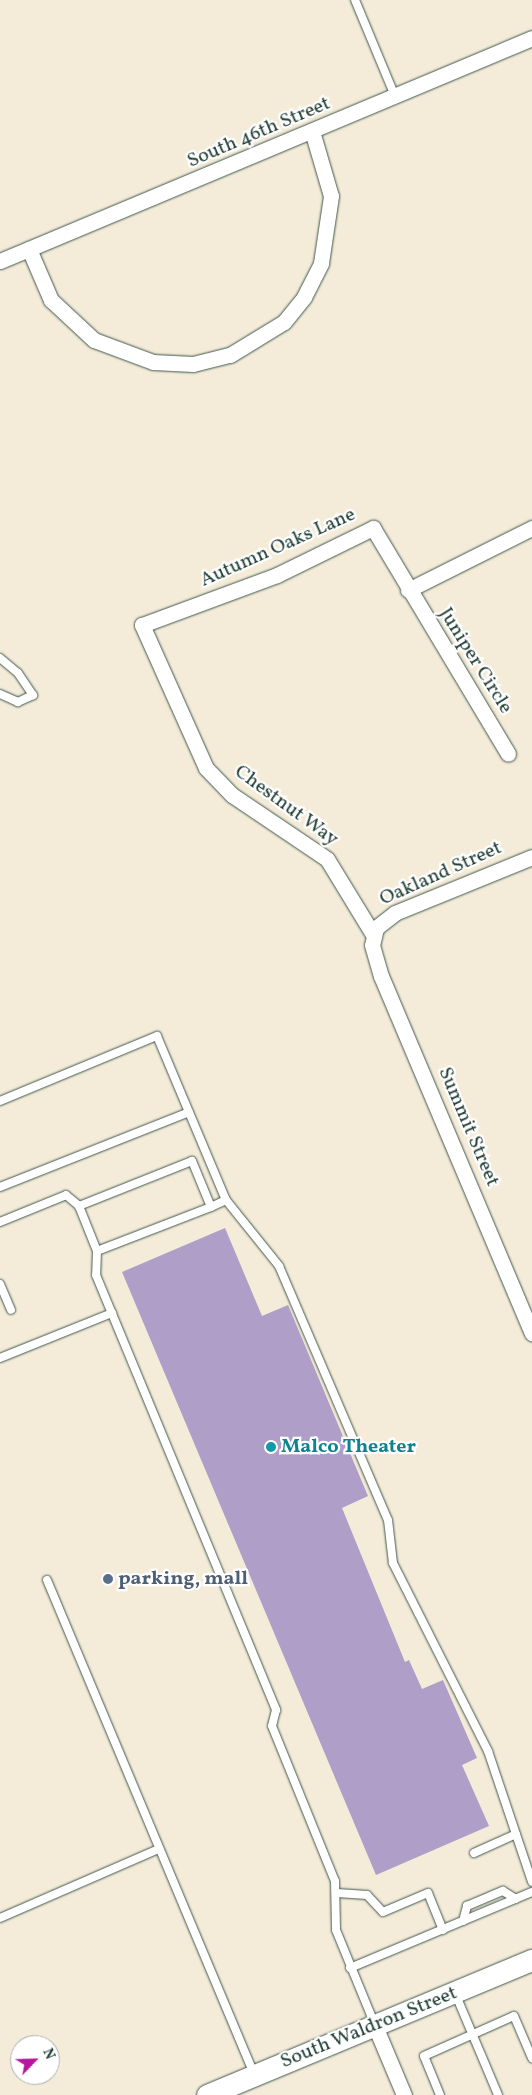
<!DOCTYPE html>
<style>
body{margin:0}
#map{position:relative;width:532px;height:2095px;overflow:hidden;background:#f4ecd8;font-family:Vollkorn,serif}
div>[style]{position:absolute}
[style*='--x']{left:calc(var(--x)*1px);top:calc(var(--y)*1px);width:calc(var(--w)*1px);rotate:calc(var(--a)*1deg)}
.building>*{inset:0;background:#ae9ec8}
.roads{filter:drop-shadow(0 0 1px #3f574d) drop-shadow(0 0 1px #3f574d)}
.service>*{height:8px;margin:-4px;padding:0 4px;transform-origin:4px;border-radius:4px;background:#fff}
.minor>*{height:15px;margin:-7.5px;padding:0 7.5px;transform-origin:7.5px;border-radius:7.5px;background:#fff}
.secondary>*{height:21px;margin:-10.5px;padding:0 10.5px;transform-origin:10.5px;border-radius:10.5px;background:#fff}
.dots>*{width:14px;height:14px;translate:-50% -50%;box-sizing:border-box;border:2px solid #fff;border-radius:50%}
span{translate:-50% -50%;white-space:nowrap;text-align:center;line-height:1.15;-webkit-text-stroke:4.5px #fff;paint-order:stroke}
.street-label{font-size:20px;color:#1f3d34}
.culture-label{font-size:20px;color:#0d838f;font-weight:700}
.left{translate:0 -50%;text-align:left}
.service-label{font-size:20px;color:#4e5e75;font-weight:700}
.north{position:absolute;left:10px;top:2035px;width:50px;height:50px;box-sizing:border-box;background:#fff;border:1px solid #a5b1ae;border-radius:50%;rotate:66deg;font-size:14px;font-weight:700;line-height:20px;text-align:center;color:#1f3d34}
.north::after{content:'';display:block;margin:auto;width:18px;height:22px;background:#b5179e;clip-path:polygon(50% 0,100% 100%,50% 72%,0 100%)}
</style>
<div id="map">
<div class="building">
<div style="clip-path:polygon(225px 1228px,262px 1316px,288px 1305px,368px 1496px,342px 1508px,405px 1662px,409px 1660px,422px 1689px,443px 1680px,477px 1758px,462px 1765px,489px 1826px,376px 1875px,122px 1272px)"></div>
</div>
<div class="roads">
<div class="service">
<div style="--x:355;--y:0;--w:104;--a:67.4"></div>
<div style="--x:0;--y:658;--w:23;--a:40"></div>
<div style="--x:18;--y:673;--w:27;--a:56"></div>
<div style="--x:33;--y:695;--w:17;--a:155"></div>
<div style="--x:18;--y:702;--w:20;--a:-156"></div>
<div style="--x:0;--y:1101;--w:170;--a:-22.5"></div>
<div style="--x:157;--y:1036;--w:178;--a:67.2"></div>
<div style="--x:226;--y:1200;--w:17;--a:155"></div>
<div style="--x:0;--y:1187;--w:203;--a:-21.6"></div>
<div style="--x:226;--y:1200;--w:85;--a:51.2"></div>
<div style="--x:279;--y:1266;--w:276;--a:66.8"></div>
<div style="--x:388;--y:1520;--w:43;--a:83.4"></div>
<div style="--x:393;--y:1563;--w:211;--a:63.2"></div>
<div style="--x:488;--y:1751;--w:138;--a:71.4"></div>
<div style="--x:0;--y:1222;--w:71;--a:-22.2"></div>
<div style="--x:66;--y:1195;--w:17;--a:40"></div>
<div style="--x:97;--y:1251;--w:122;--a:-21.1"></div>
<div style="--x:211;--y:1207;--w:50;--a:-112.4"></div>
<div style="--x:192;--y:1161;--w:122;--a:158.3"></div>
<div style="--x:79;--y:1206;--w:48;--a:68.2"></div>
<div style="--x:97;--y:1251;--w:24;--a:92"></div>
<div style="--x:96;--y:1275;--w:471;--a:67.5"></div>
<div style="--x:276;--y:1710;--w:16;--a:104"></div>
<div style="--x:272;--y:1726;--w:167;--a:67.9"></div>
<div style="--x:335;--y:1881;--w:49;--a:88.8"></div>
<div style="--x:336;--y:1930;--w:103;--a:67.7"></div>
<div style="--x:0;--y:1284;--w:28;--a:67"></div>
<div style="--x:0;--y:1358;--w:121;--a:-21.9"></div>
<div style="--x:47;--y:1580;--w:536;--a:67.26"></div>
<div style="--x:474;--y:1853;--w:46;--a:-24.3"></div>
<div style="--x:337;--y:1893;--w:30;--a:4"></div>
<div style="--x:367;--y:1895;--w:23;--a:47"></div>
<div style="--x:383;--y:1912;--w:49;--a:-22.9"></div>
<div style="--x:428;--y:1893;--w:40;--a:68"></div>
<div style="--x:0;--y:1918;--w:173;--a:-23.5"></div>
<div style="--x:463;--y:1921;--w:16;--a:-75"></div>
<div style="--x:467;--y:1906;--w:39;--a:-23"></div>
<div style="--x:503;--y:1891;--w:15;--a:32"></div>
<div style="--x:350;--y:1968;--w:197;--a:-22.7"></div>
<div style="--x:455;--y:1993;--w:111;--a:67.1"></div>
<div style="--x:440;--y:2095;--w:42;--a:-112.3"></div>
<div style="--x:424;--y:2056;--w:98;--a:-24"></div>
<div style="--x:514;--y:2016;--w:46;--a:66.8"></div>
</div>
<div class="minor">
<div style="--x:29;--y:249;--w:56;--a:66.7"></div>
<div style="--x:51;--y:300;--w:59;--a:42.9"></div>
<div style="--x:94;--y:340;--w:63;--a:20.4"></div>
<div style="--x:153;--y:362;--w:40;--a:2.9"></div>
<div style="--x:193;--y:364;--w:38;--a:-14"></div>
<div style="--x:230;--y:355;--w:63;--a:-31.4"></div>
<div style="--x:284;--y:322;--w:32;--a:-51"></div>
<div style="--x:304;--y:297;--w:38;--a:-63"></div>
<div style="--x:321;--y:263;--w:68;--a:-81.5"></div>
<div style="--x:331;--y:196;--w:68;--a:-106.3"></div>
<div style="--x:0;--y:261;--w:577;--a:-22.74"></div>
<div style="--x:408;--y:590;--w:139;--a:-26.6"></div>
<div style="--x:532;--y:857;--w:148;--a:157.8"></div>
<div style="--x:395;--y:913;--w:24;--a:142"></div>
<div style="--x:376;--y:928;--w:17;--a:103"></div>
<div style="--x:372;--y:945;--w:32;--a:74"></div>
<div style="--x:381;--y:976;--w:388;--a:67.1"></div>
<div style="--x:374;--y:936;--w:90;--a:-121.4"></div>
<div style="--x:327;--y:859;--w:115;--a:-146"></div>
<div style="--x:232;--y:795;--w:37;--a:-134"></div>
<div style="--x:206;--y:768;--w:157;--a:-114.1"></div>
<div style="--x:142;--y:625;--w:144;--a:-20.3"></div>
<div style="--x:277;--y:575;--w:107;--a:-26.1"></div>
<div style="--x:373;--y:528;--w:263;--a:59.1"></div>
<div style="--x:375;--y:2026;--w:75;--a:67.2"></div>
</div>
<div class="secondary">
<div style="--x:207;--y:2095;--w:352;--a:-22.6"></div>
</div>
</div>
<div class="dots">
<div style="left:271px;top:1447px;background:#0f9aa8"></div>
<div style="left:108px;top:1579px;background:#5c6f8a"></div>
</div>
<div class="street-label">
<span style="left:259px;top:133px;rotate:-23deg">South 46th Street</span>
<span style="left:278px;top:548px;rotate:-24deg">Autumn Oaks Lane</span>
<span style="left:475px;top:661px;rotate:58deg">Juniper Circle</span>
<span style="left:286px;top:806px;rotate:36deg">Chestnut Way</span>
<span style="left:441px;top:874px;rotate:-24deg">Oakland Street</span>
<span style="left:468px;top:1127px;rotate:67deg">Summit Street</span>
<span style="left:369px;top:2028px;rotate:-22deg">South Waldron Street</span>
</div>
<div class="culture-label">
<span class="left" style="left:281px;top:1447px">Malco Theater</span>
</div>
<div class="service-label">
<span class="left" style="left:118px;top:1579px">parking, mall</span>
</div>
<div class="north">N</div>
</div>
